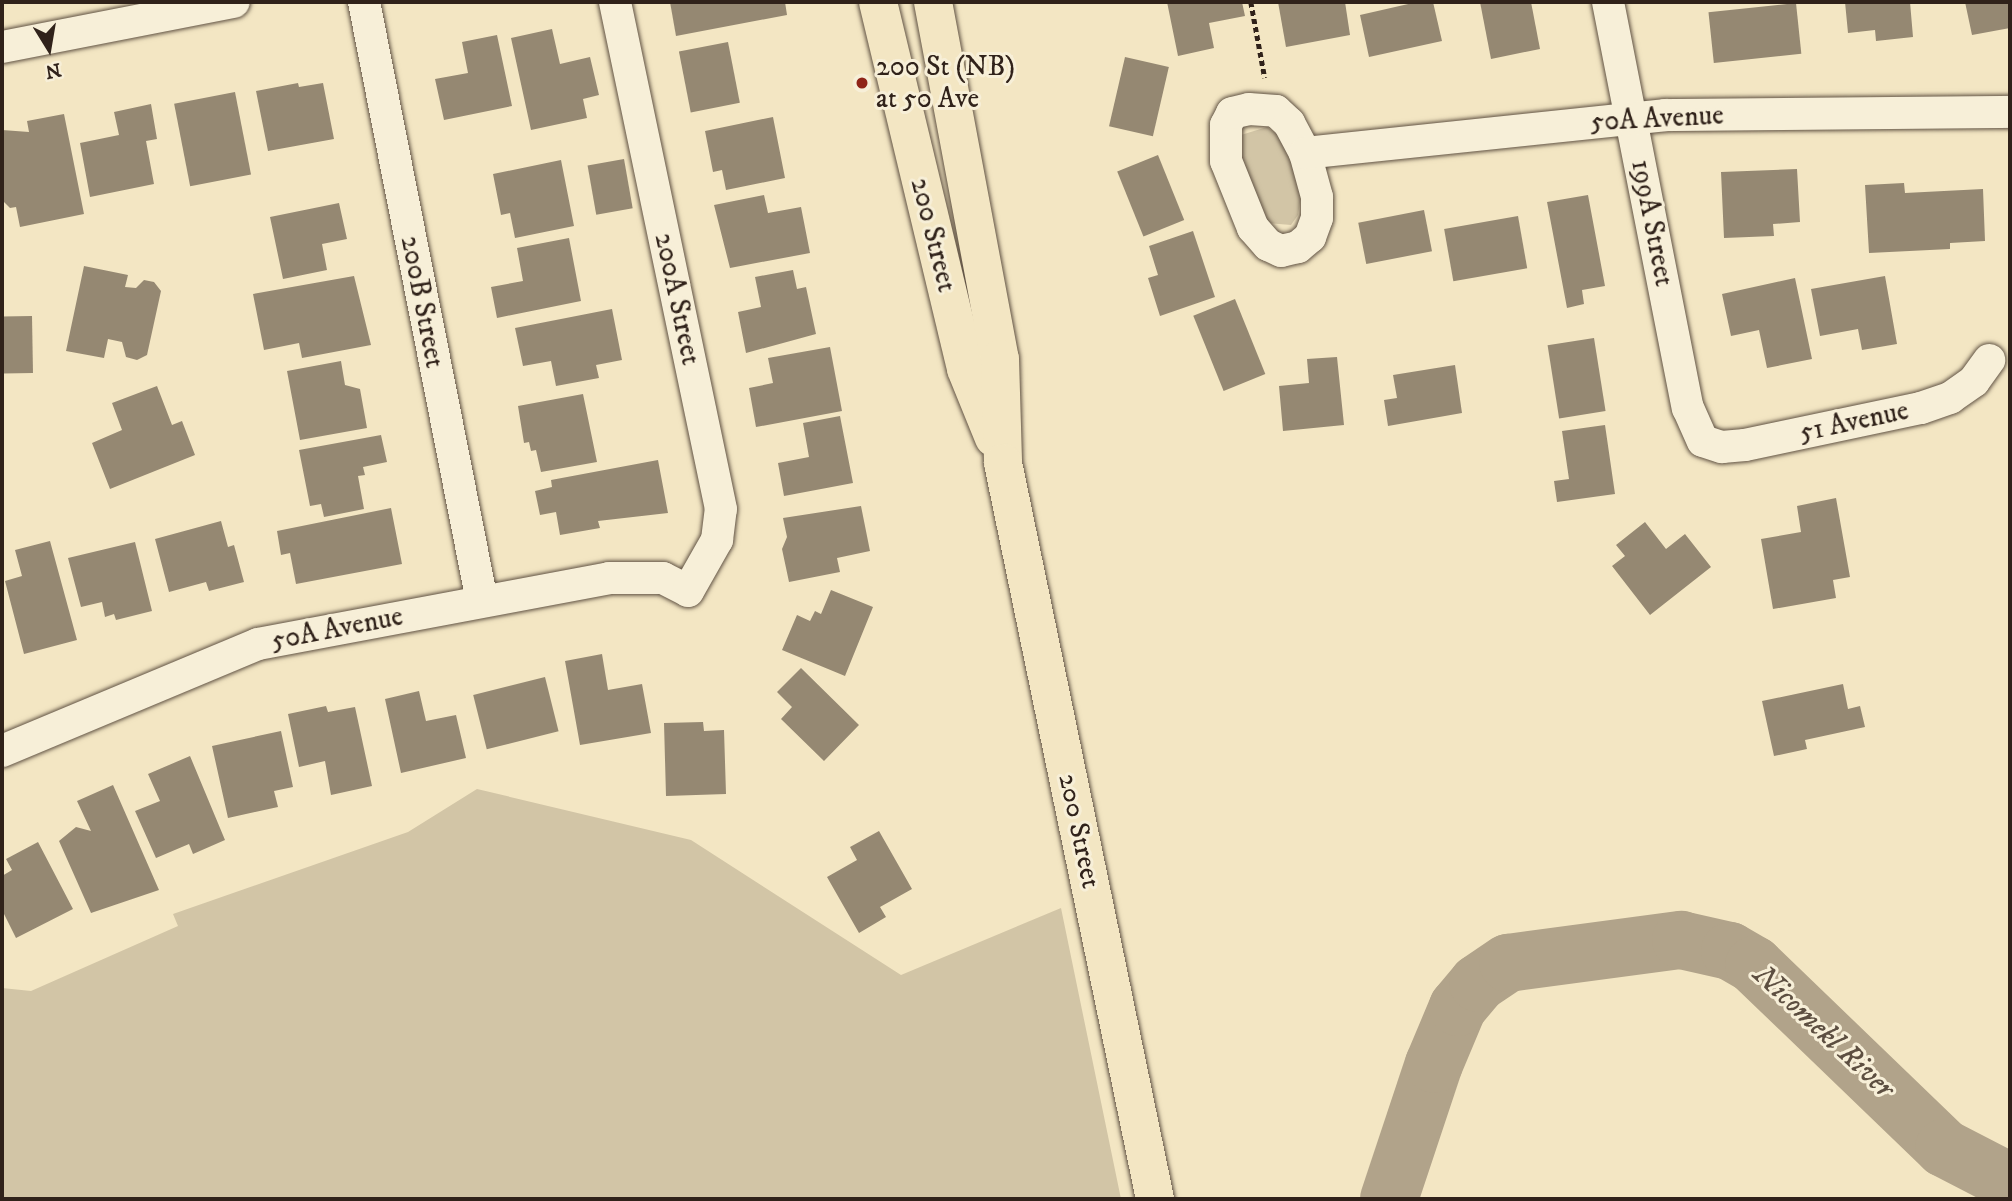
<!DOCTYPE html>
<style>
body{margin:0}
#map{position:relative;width:2012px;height:1201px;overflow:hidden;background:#f3e6c3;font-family:"IM FELL DW Pica",serif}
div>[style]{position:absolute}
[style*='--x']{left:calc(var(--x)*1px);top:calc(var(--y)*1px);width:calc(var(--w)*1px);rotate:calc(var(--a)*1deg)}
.green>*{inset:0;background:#d2c5a6}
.river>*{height:58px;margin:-29px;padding:0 29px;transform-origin:29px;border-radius:29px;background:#b1a38a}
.building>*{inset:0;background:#958872;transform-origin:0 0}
.path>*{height:4.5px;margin-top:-2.25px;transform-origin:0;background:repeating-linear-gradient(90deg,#30221a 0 5px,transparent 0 8.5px)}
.roads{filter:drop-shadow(0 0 2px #615344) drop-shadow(0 0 2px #615344)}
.minor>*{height:32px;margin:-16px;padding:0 16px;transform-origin:16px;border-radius:16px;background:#f7efd8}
.major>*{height:38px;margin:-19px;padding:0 19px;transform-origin:19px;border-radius:19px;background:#f3e6c3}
.dots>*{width:19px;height:19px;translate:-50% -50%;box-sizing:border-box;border:4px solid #f7efd8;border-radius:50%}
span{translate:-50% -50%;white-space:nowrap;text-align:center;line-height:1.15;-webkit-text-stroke:6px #f7efd8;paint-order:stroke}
.poi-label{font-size:28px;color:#30221a}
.left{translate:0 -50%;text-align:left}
.street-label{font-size:28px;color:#30221a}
.water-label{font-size:30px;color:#5d4f41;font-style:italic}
.frame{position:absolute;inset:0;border:4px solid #30221a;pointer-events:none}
.north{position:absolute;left:14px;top:14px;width:70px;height:70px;-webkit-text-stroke:5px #f7efd8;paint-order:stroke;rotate:169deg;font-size:19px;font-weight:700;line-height:28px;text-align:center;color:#30221a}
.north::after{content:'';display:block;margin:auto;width:24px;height:32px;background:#30221a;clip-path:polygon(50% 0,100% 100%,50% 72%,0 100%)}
</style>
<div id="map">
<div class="green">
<div style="clip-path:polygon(1267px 127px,1282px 138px,1302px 189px,1298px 215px,1291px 225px,1266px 223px,1235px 149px,1241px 135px)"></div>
<div style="clip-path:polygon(477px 789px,691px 840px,901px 975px,1061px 908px,1121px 1199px,2px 1199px,2px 988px,31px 991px,178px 926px,173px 914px,408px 832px)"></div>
</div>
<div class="river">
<div style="--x:1389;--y:1199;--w:142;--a:-71.6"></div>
<div style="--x:1434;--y:1064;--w:62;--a:-67.2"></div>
<div style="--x:1458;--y:1007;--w:31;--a:-50"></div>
<div style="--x:1478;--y:983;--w:36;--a:-34"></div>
<div style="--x:1508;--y:963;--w:175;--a:-7.6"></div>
<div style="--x:1681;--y:940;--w:50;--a:12.7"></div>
<div style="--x:1730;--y:951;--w:28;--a:30"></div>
<div style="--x:1754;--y:965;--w:264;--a:43.9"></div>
<div style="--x:1944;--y:1148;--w:74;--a:27.3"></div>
</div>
<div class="building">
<div style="clip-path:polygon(670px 2px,785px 2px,787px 15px,676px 36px)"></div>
<div style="clip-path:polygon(1167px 2px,1242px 2px,1245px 16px,1209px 23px,1214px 48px,1178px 56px)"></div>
<div style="clip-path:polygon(1278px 2px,1345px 2px,1350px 35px,1286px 47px)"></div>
<div style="clip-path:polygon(1417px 2px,1433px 2px,1442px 41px,1369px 57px,1360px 15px)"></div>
<div style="clip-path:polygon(1480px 2px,1531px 2px,1540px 49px,1491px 59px)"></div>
<div style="clip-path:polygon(1845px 2px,1910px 2px,1913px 37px,1876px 41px,1875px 30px,1848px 33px)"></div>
<div style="clip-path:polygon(1965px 2px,2010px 2px,2010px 28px,1972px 35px)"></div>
<div style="left:1796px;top:3px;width:51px;height:88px;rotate:84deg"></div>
<div style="clip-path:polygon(552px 29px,560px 64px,590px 57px,599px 95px,583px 99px,587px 118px,531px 130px,511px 38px)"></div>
<div style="clip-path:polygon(497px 35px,512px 106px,444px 120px,435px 79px,468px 73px,462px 42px)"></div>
<div style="left:728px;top:42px;width:62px;height:50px;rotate:79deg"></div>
<div style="left:1125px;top:57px;width:45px;height:71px;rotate:13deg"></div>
<div style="clip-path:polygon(298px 83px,299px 87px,323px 83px,334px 139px,268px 151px,256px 91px)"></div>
<div style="left:235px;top:92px;width:84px;height:62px;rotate:79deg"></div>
<div style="clip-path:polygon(151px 104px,157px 139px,146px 141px,154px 184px,90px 197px,80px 143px,119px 135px,114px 112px)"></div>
<div style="clip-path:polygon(64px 114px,84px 214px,20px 227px,16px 207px,10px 208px,2px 200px,2px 130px,29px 132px,27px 121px)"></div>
<div style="clip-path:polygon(773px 117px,785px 178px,726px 190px,722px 170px,713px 172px,705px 131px)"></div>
<div style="left:1158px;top:155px;width:70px;height:44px;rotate:68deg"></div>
<div style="left:624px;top:159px;width:50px;height:37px;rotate:80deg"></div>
<div style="clip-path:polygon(561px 160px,574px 226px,515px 238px,510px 213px,501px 215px,493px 174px)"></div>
<div style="clip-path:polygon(1797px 169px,1800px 222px,1773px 224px,1774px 236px,1724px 238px,1721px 172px)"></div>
<div style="clip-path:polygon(1904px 183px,1905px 193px,1983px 189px,1985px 241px,1950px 243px,1950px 249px,1869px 253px,1865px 185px)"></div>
<div style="clip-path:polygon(764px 195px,768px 213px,801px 207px,810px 253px,730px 268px,714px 205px)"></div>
<div style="clip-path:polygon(1588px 195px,1605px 286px,1582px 290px,1584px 304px,1567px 308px,1547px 202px)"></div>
<div style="clip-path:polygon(339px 203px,347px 239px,322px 244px,327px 270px,283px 279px,270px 217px)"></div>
<div style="left:1424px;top:210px;width:42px;height:67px;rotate:79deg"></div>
<div style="left:1518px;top:216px;width:53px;height:75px;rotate:80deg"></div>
<div style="clip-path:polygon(1193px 231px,1215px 297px,1160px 316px,1148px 278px,1158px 275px,1149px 246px)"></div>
<div style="clip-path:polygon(569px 238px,581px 301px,497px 318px,491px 287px,523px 281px,517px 248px)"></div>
<div style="clip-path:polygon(84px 266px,128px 275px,125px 287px,136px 288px,144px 280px,154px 282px,161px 291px,147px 355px,137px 360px,126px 357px,122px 342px,108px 339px,104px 358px,66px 351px)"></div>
<div style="clip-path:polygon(793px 270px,797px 289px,806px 287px,816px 334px,746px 353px,738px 312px,761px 307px,755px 277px)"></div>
<div style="clip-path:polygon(354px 276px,371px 345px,302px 358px,299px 343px,264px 350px,253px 294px)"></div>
<div style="clip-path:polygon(1885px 276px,1897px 344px,1862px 350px,1858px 329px,1820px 336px,1811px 289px)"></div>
<div style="clip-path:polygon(1795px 278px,1812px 359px,1767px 368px,1759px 330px,1731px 336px,1722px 294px)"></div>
<div style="left:1235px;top:299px;width:81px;height:45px;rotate:68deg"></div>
<div style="clip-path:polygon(612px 309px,622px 360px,596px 365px,599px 378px,556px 386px,551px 361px,523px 366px,515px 328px)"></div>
<div style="left:32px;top:316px;width:57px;height:30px;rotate:89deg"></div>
<div style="left:1594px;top:338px;width:74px;height:47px;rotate:81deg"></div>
<div style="clip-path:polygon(830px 347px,842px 411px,756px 427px,749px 388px,773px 383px,768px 358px)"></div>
<div style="clip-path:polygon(1337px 357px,1344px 425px,1283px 431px,1279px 386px,1309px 383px,1307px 359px)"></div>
<div style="clip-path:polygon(341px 361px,345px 385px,360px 389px,367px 428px,300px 440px,287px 371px)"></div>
<div style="clip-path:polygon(1455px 365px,1462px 413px,1388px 426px,1384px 400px,1397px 398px,1393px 375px)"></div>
<div style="clip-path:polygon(157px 386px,172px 425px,182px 421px,195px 455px,110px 489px,92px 443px,122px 430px,112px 403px)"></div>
<div style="clip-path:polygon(583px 394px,597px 462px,541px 472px,536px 450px,531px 451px,529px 442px,524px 443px,518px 406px)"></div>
<div style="clip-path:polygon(840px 416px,853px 483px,784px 496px,778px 463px,809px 457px,803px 423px)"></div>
<div style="clip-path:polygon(1605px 425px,1615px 494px,1557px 502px,1554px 481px,1569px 479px,1562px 431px)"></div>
<div style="clip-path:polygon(381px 435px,387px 462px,363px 467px,365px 475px,358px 476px,364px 509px,324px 517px,321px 504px,310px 506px,299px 450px)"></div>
<div style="clip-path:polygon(658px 460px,668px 513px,598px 521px,600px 528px,560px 535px,556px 512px,540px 515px,535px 491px,552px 487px,551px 480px)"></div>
<div style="clip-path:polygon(1836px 498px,1850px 577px,1833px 580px,1836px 598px,1773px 609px,1761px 539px,1801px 532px,1797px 506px)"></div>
<div style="clip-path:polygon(861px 506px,870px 551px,837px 558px,840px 572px,789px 582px,782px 549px,787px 537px,783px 518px)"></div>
<div style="clip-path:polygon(391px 508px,402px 564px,296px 584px,290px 553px,281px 555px,277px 531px)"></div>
<div style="clip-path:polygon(221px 521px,228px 547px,234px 545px,244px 582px,209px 591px,206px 582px,169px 592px,155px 539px)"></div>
<div style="clip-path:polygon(1645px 522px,1666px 549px,1685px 534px,1711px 567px,1650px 615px,1612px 566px,1625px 556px,1616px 545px)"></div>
<div style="clip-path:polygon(50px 541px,77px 640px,24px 654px,5px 581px,22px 576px,15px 550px)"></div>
<div style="clip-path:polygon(135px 542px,152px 611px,116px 620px,114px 614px,105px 617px,102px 602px,81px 607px,68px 558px)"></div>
<div style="clip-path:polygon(831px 590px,873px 607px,845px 676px,782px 650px,797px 615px,810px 621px,815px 611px,821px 614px)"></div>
<div style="clip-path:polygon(602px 654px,608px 690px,642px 684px,651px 733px,580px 745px,565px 661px)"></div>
<div style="clip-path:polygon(801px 668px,859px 725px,824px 761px,781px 719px,792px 707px,777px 692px)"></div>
<div style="left:545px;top:677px;width:56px;height:74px;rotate:76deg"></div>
<div style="clip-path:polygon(1843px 684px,1848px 709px,1860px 706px,1865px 727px,1805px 740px,1807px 749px,1774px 756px,1762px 701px)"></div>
<div style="clip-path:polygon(419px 691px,426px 721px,456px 715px,466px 758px,401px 773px,385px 699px)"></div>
<div style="clip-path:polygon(326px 706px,328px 712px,355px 707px,372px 786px,331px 795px,325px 761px,299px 767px,288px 714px)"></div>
<div style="clip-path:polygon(703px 722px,704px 731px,724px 730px,726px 794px,666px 796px,664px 723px)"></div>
<div style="clip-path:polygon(281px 731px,293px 787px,274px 791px,278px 807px,228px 818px,212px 746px)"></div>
<div style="clip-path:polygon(190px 756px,225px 840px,193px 854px,189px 844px,156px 858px,135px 811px,160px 801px,148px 774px)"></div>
<div style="clip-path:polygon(113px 785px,159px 890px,91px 913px,59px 841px,76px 827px,91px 831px,77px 801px)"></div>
<div style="clip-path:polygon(879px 831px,912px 889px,880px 907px,886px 917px,859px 933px,827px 877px,857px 860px,850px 847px)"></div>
<div style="clip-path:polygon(38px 842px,73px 909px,16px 938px,2px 910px,2px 876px,12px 870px,6px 859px)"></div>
</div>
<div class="path">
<div style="--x:1251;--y:2;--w:77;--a:79.6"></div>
</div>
<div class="roads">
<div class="minor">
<div style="--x:364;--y:2;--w:611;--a:78.86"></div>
<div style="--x:1608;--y:2;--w:414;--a:78.9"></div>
<div style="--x:1688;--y:408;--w:36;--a:66"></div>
<div style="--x:1703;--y:441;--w:20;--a:18"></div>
<div style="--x:1722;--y:447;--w:23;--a:-5"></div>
<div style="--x:1745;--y:445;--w:180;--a:-11.9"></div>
<div style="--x:1921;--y:408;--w:31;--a:-19"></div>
<div style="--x:1950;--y:398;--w:29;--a:-35"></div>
<div style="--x:1974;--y:381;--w:26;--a:-54"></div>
<div style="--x:2;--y:47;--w:236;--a:-11"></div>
<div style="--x:1249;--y:109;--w:27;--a:4"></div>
<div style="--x:1276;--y:111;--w:18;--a:43"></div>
<div style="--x:1289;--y:123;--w:34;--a:62"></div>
<div style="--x:1305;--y:153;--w:46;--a:74.7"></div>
<div style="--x:1317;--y:197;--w:21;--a:90"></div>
<div style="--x:1317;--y:218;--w:20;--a:110"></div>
<div style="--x:1310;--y:237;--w:16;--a:140"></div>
<div style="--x:1298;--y:247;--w:17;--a:167"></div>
<div style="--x:1281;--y:251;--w:14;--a:-155"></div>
<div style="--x:1268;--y:245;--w:23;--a:-131"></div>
<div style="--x:1253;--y:228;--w:72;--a:-111.9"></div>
<div style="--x:1226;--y:161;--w:36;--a:-90"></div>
<div style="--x:1226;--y:125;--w:13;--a:-63"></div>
<div style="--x:1232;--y:113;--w:17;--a:-13"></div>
<div style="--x:1305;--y:153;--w:362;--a:-6"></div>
<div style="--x:1665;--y:115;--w:345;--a:-0.5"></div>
<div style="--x:2;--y:751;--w:277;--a:-22.7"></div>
<div style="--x:258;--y:644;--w:357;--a:-10.6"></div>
<div style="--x:609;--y:578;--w:54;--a:0"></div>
<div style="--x:663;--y:578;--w:28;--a:27"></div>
<div style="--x:688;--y:591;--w:59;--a:-60.4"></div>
<div style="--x:717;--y:540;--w:31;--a:-83"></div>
<div style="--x:721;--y:509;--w:518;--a:-101.81"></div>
</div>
<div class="major">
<div style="--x:878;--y:2;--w:377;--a:76.5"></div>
<div style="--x:966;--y:369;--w:74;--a:67.9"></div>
<div style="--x:933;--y:2;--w:363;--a:79.4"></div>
<div style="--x:1000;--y:359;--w:104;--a:88.3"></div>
<div style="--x:1003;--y:463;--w:752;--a:78.33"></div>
</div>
</div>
<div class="dots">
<div style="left:862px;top:83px;background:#8f2418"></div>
</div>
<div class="poi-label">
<span class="left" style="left:876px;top:83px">200 St (NB)<br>at 50 Ave</span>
</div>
<div class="street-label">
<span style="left:1657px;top:119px;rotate:-3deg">50A Avenue</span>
<span style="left:1652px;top:223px;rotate:79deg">199A Street</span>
<span style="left:933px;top:235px;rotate:76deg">200 Street</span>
<span style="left:677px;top:299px;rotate:78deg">200A Street</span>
<span style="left:422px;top:302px;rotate:79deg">200B Street</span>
<span style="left:1854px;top:422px;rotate:-12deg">51 Avenue</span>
<span style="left:337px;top:629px;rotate:-11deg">50A Avenue</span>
<span style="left:1079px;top:831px;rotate:78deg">200 Street</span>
</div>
<div class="water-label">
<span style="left:1823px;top:1032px;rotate:43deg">Nicomekl River</span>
</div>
<div class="frame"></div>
<div class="north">N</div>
</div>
